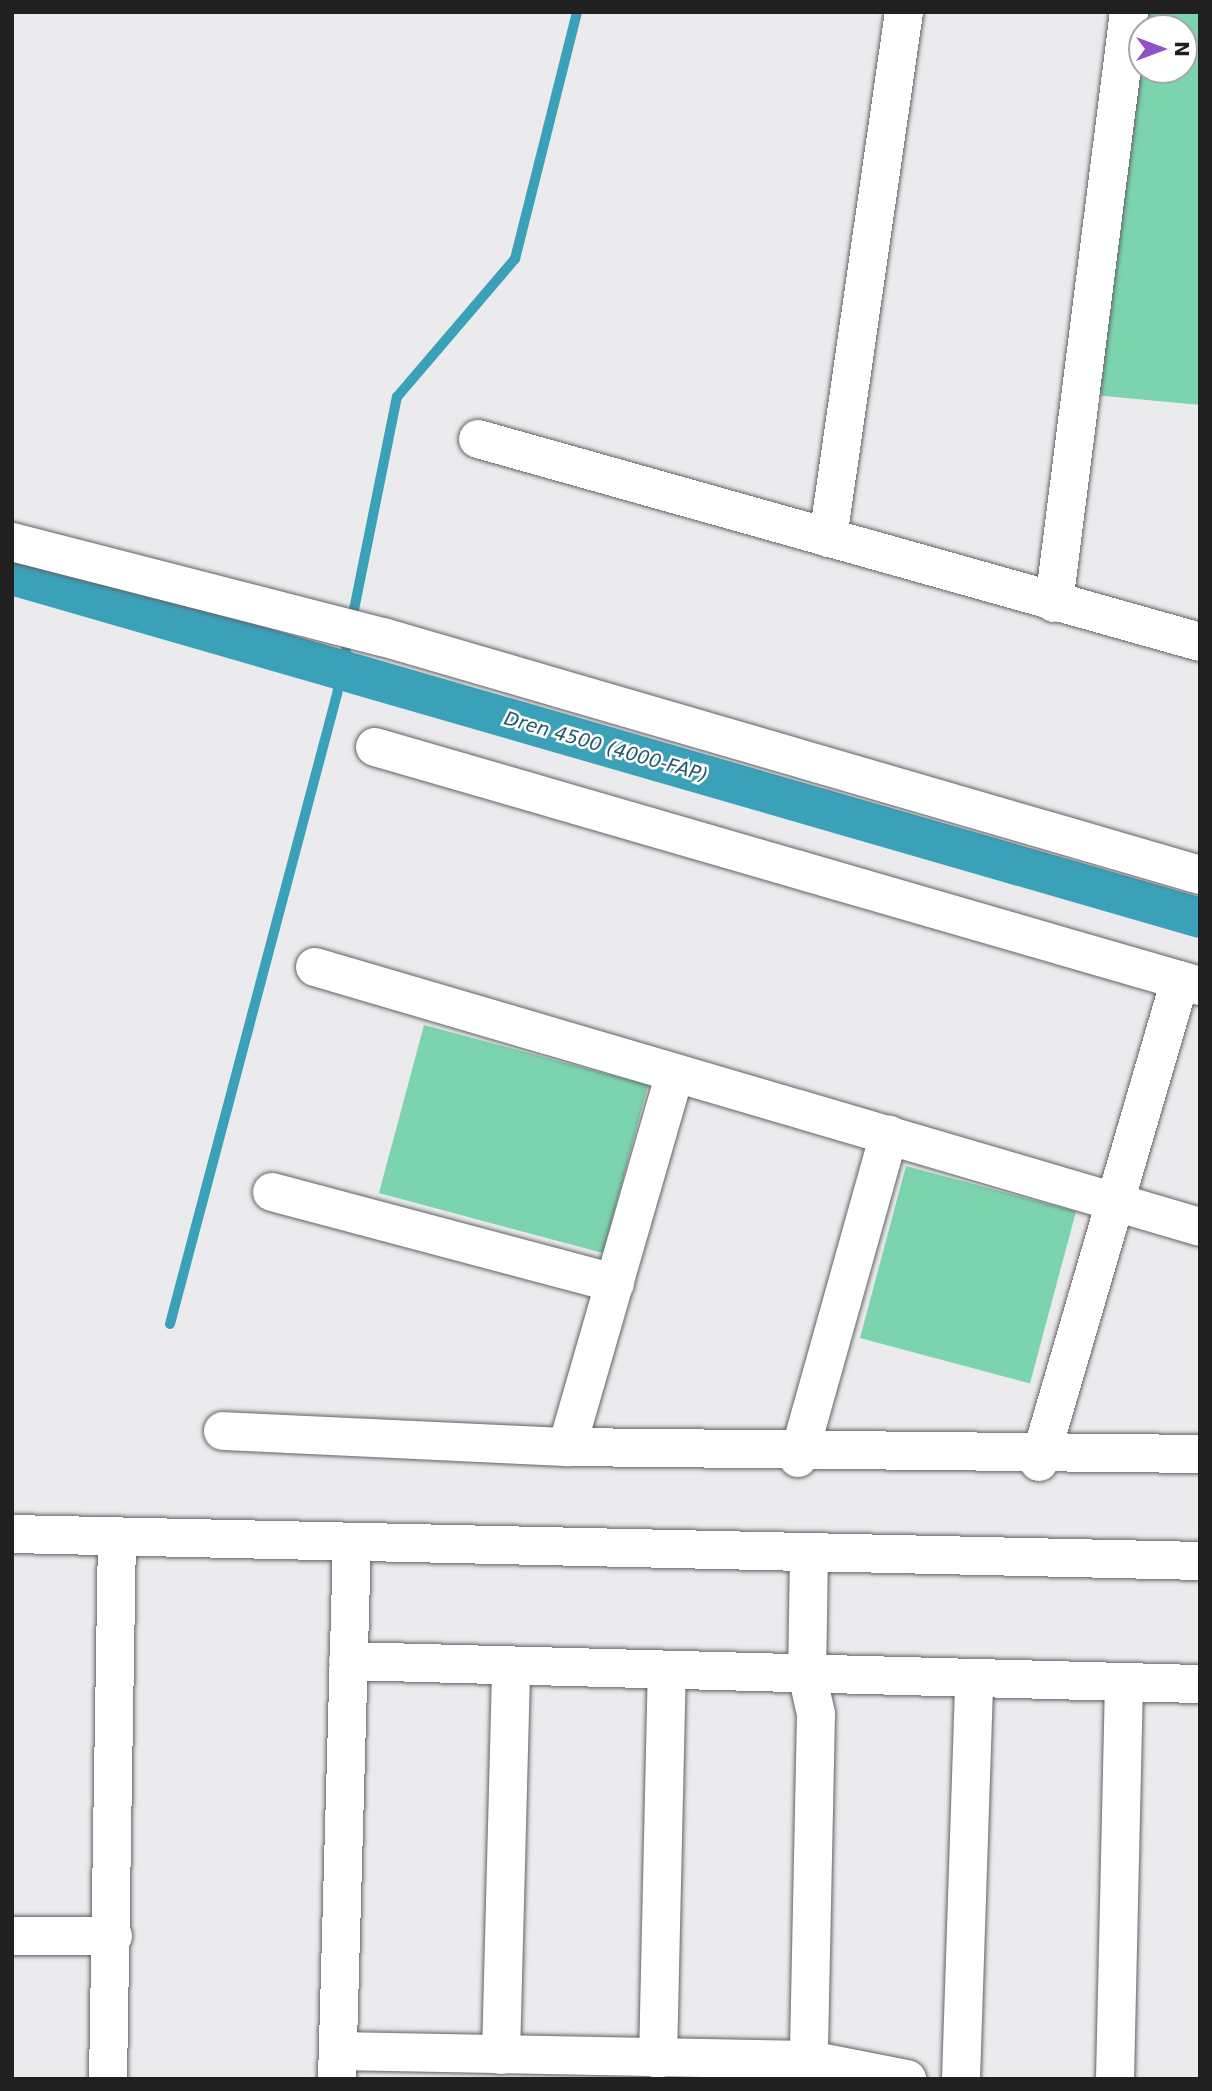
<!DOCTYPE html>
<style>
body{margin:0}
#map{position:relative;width:1212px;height:2091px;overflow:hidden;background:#ebebee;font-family:"DejaVu Sans",sans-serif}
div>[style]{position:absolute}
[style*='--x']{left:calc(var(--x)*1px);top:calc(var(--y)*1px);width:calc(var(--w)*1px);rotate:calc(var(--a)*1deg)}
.green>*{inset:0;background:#7bd4ad;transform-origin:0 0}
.stream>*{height:10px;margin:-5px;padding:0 5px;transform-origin:5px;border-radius:5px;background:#3ba1b9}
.canal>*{height:40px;margin:-20px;padding:0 20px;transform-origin:20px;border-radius:20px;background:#3ba1b9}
.roads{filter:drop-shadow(0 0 2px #626265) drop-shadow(0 0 2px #626265)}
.minor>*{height:38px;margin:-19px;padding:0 19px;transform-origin:19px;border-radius:19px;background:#fff}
span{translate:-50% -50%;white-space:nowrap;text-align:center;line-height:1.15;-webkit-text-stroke:5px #fff;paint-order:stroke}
.water-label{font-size:19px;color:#225967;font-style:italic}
.frame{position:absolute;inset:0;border:14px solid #202021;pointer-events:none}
.north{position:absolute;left:1128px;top:14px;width:70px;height:70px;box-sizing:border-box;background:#fff;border:2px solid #a6a6a6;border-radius:50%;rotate:90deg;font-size:19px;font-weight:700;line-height:28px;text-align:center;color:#202021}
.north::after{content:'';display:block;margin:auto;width:24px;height:32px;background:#9151c6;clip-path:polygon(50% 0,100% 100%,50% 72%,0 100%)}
</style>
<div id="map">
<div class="green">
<div style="clip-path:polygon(evenodd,1142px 12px,1200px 12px,1200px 405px,1094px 395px,1142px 12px,1142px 28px,1184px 28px,1184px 70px,1142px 70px,1142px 28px)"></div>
<div style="left:424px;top:1025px;width:232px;height:174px;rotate:15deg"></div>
<div style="left:906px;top:1166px;width:176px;height:178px;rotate:15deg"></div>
</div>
<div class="stream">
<div style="--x:170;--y:1324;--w:652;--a:-75.15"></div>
<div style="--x:337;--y:694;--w:303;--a:-78.6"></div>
<div style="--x:397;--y:397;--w:182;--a:-49.5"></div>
<div style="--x:515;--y:259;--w:255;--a:-75.9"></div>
</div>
<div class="canal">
<div style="--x:12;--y:575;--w:1237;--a:16.1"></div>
</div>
<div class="roads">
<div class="minor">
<div style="--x:478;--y:439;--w:750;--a:15.7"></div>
<div style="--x:828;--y:538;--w:531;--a:-81.78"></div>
<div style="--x:12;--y:542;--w:383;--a:14.4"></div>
<div style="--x:383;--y:637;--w:851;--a:16.24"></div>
<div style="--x:1054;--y:603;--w:596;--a:-82.77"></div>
<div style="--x:375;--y:747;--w:859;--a:16.16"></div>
<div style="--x:315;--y:967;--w:922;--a:16.37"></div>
<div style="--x:272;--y:1192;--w:355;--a:14.9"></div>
<div style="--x:223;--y:1431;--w:344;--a:2.7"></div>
<div style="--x:567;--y:1447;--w:633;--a:0.63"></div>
<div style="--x:567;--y:1447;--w:389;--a:-73.9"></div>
<div style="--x:798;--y:1458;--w:336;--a:-74.3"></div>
<div style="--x:1039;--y:1462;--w:502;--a:-73.69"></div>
<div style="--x:12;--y:1534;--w:1188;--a:1.3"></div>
<div style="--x:809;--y:1553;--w:121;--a:90.9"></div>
<div style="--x:807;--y:1674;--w:41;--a:77.3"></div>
<div style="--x:816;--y:1714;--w:346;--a:91.2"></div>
<div style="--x:348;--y:1661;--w:852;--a:1.55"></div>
<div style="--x:12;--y:1936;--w:101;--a:0"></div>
<div style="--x:338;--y:2051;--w:471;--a:1.1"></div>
<div style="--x:809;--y:2060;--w:100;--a:11"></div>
<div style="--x:501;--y:2055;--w:389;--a:-88.5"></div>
<div style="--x:658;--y:2059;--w:389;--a:-88.7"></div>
<div style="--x:108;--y:2079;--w:542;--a:-89.05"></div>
<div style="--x:337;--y:2079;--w:536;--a:-88.4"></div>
<div style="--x:961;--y:2079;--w:401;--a:-88.1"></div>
<div style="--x:1115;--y:2079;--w:397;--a:-88.7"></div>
</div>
</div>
<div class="water-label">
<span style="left:606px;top:747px;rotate:16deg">Dren 4500 (4000-FAP)</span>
</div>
<div class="frame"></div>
<div class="north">N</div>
</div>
